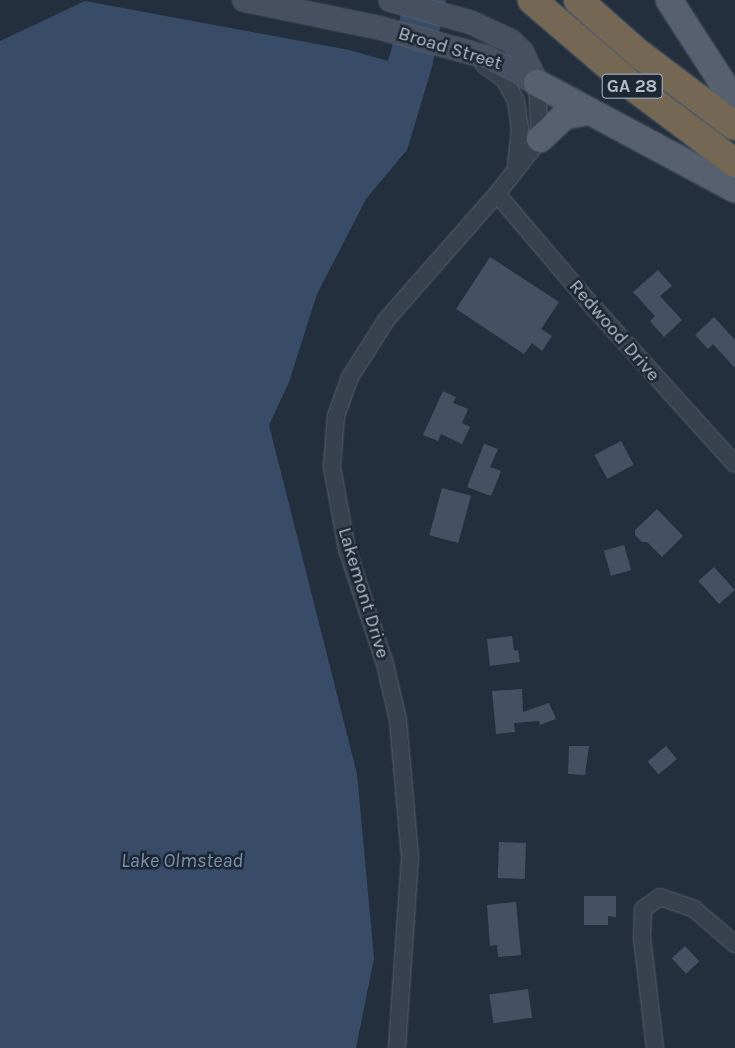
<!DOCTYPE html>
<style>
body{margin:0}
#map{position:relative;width:735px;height:1048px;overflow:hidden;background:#242f3e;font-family:Karla,sans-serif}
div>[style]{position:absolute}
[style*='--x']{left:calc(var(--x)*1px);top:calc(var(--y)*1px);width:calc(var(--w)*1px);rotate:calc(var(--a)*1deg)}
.water>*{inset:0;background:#394c67}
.building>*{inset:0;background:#455162;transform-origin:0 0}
.roads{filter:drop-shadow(0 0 1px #565f6c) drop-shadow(0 0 1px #565f6c)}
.street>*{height:16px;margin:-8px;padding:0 8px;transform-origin:8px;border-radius:8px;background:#38414e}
.secondary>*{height:22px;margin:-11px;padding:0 11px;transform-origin:11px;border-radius:11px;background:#465061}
.primary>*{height:26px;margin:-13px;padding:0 13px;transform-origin:13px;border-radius:13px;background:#56606e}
.highway>*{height:28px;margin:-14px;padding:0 14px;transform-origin:14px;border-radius:14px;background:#746855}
span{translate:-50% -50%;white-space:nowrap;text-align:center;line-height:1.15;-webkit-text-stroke:5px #1d2633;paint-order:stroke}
.shield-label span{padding:1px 4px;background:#1d2633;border:1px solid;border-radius:4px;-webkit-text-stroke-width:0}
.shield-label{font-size:18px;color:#b4bcc9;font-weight:700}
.street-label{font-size:19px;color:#b4bcc9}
.water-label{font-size:20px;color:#7c92b1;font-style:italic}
</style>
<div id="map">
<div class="water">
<div style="clip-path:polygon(405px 0,446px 0,432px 67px,407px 150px,366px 199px,317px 294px,289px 382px,269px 425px,357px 774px,374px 958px,356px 1048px,0 1048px,0 41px,85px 1px,349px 50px,388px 61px)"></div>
</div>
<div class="building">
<div style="clip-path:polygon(490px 257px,559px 302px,541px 329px,552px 336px,542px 351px,532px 343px,524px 354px,456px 309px)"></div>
<div style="clip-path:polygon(658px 270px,672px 286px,660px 296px,682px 320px,664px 337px,650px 321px,655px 316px,633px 292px)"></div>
<div style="clip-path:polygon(714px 317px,735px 340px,735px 368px,713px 344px,708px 349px,695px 335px)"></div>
<div style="clip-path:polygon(443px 391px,456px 397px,453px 403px,468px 409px,462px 423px,470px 427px,462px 444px,441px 434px,438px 441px,423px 435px)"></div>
<div style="left:621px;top:441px;width:27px;height:30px;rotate:62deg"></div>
<div style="clip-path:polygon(484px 444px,498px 449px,490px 467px,501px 471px,491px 496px,467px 487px)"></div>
<div style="left:442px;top:488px;width:30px;height:49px;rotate:15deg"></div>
<div style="clip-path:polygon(657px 509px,683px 536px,662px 557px,647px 542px,642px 542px,635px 535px,635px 530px)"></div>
<div style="left:624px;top:545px;width:26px;height:21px;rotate:74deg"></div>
<div style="left:714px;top:567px;width:31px;height:21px;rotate:48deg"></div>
<div style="clip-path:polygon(512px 636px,514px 651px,518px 650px,520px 662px,490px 666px,487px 639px)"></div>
<div style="clip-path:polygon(522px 689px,523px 712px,549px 703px,556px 719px,540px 725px,539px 721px,514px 723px,515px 732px,496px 734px,492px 691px)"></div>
<div style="clip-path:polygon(569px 746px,589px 746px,585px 775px,568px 774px)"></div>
<div style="left:666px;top:746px;width:17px;height:24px;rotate:50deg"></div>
<div style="left:499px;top:842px;width:27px;height:36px;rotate:2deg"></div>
<div style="clip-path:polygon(584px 896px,616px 896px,616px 917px,608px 916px,608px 925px,584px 925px)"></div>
<div style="clip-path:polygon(516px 902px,521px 955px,498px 957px,497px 945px,490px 946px,487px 905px)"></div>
<div style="left:685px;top:946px;width:21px;height:18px;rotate:47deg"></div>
<div style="left:528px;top:989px;width:29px;height:39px;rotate:82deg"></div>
</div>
<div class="roads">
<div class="street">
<div style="--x:484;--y:65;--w:24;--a:35"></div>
<div style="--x:504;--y:79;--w:25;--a:61"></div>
<div style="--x:516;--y:101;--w:27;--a:82"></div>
<div style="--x:520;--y:128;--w:38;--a:96"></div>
<div style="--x:497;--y:194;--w:140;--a:49.6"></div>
<div style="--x:588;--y:301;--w:219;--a:48"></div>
<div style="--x:397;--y:1048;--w:191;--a:-86.1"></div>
<div style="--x:410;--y:857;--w:138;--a:-95"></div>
<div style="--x:398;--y:720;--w:57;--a:-103.1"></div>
<div style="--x:385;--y:664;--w:121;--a:-108.3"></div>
<div style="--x:347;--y:549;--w:83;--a:-100.4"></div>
<div style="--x:332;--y:467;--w:51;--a:-85.5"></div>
<div style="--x:336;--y:416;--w:41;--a:-70.3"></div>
<div style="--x:350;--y:377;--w:69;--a:-57.5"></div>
<div style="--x:387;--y:319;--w:167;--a:-48.7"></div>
<div style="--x:497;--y:194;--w:70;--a:-52"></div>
<div style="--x:540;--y:139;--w:56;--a:-93.1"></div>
<div style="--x:655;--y:1048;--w:111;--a:-96.7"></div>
<div style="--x:642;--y:938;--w:29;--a:-88"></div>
<div style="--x:643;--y:909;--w:21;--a:-35"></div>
<div style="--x:660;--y:897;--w:36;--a:19"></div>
<div style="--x:694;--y:909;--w:54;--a:40.5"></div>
</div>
<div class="secondary">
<div style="--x:244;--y:0;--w:139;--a:11.6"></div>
<div style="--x:380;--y:28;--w:84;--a:15.2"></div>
<div style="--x:461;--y:50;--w:26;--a:16"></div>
<div style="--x:486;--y:57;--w:57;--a:27"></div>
<div style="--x:390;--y:0;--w:83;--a:15.4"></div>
<div style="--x:470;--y:22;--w:45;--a:24.9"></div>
<div style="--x:511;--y:41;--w:16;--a:45"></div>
<div style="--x:522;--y:52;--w:34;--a:64"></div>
</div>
<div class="primary">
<div style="--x:669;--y:0;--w:121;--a:57.1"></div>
<div style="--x:537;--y:83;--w:225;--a:28.2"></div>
<div style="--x:540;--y:139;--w:34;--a:-43"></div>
<div style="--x:565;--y:116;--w:25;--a:-11"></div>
</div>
<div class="highway">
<div style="--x:532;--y:0;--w:130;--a:40.6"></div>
<div style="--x:631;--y:85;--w:130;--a:36.9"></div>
<div style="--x:578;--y:0;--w:80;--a:41.5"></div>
<div style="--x:638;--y:53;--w:121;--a:37"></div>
</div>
</div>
<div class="shield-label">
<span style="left:632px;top:86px">GA 28</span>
</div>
<div class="street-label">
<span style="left:450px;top:49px;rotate:17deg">Broad Street</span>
<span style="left:614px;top:331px;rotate:49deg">Redwood Drive</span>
<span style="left:363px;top:593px;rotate:73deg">Lakemont Drive</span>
</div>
<div class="water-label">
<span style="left:182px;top:860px">Lake Olmstead</span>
</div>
</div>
